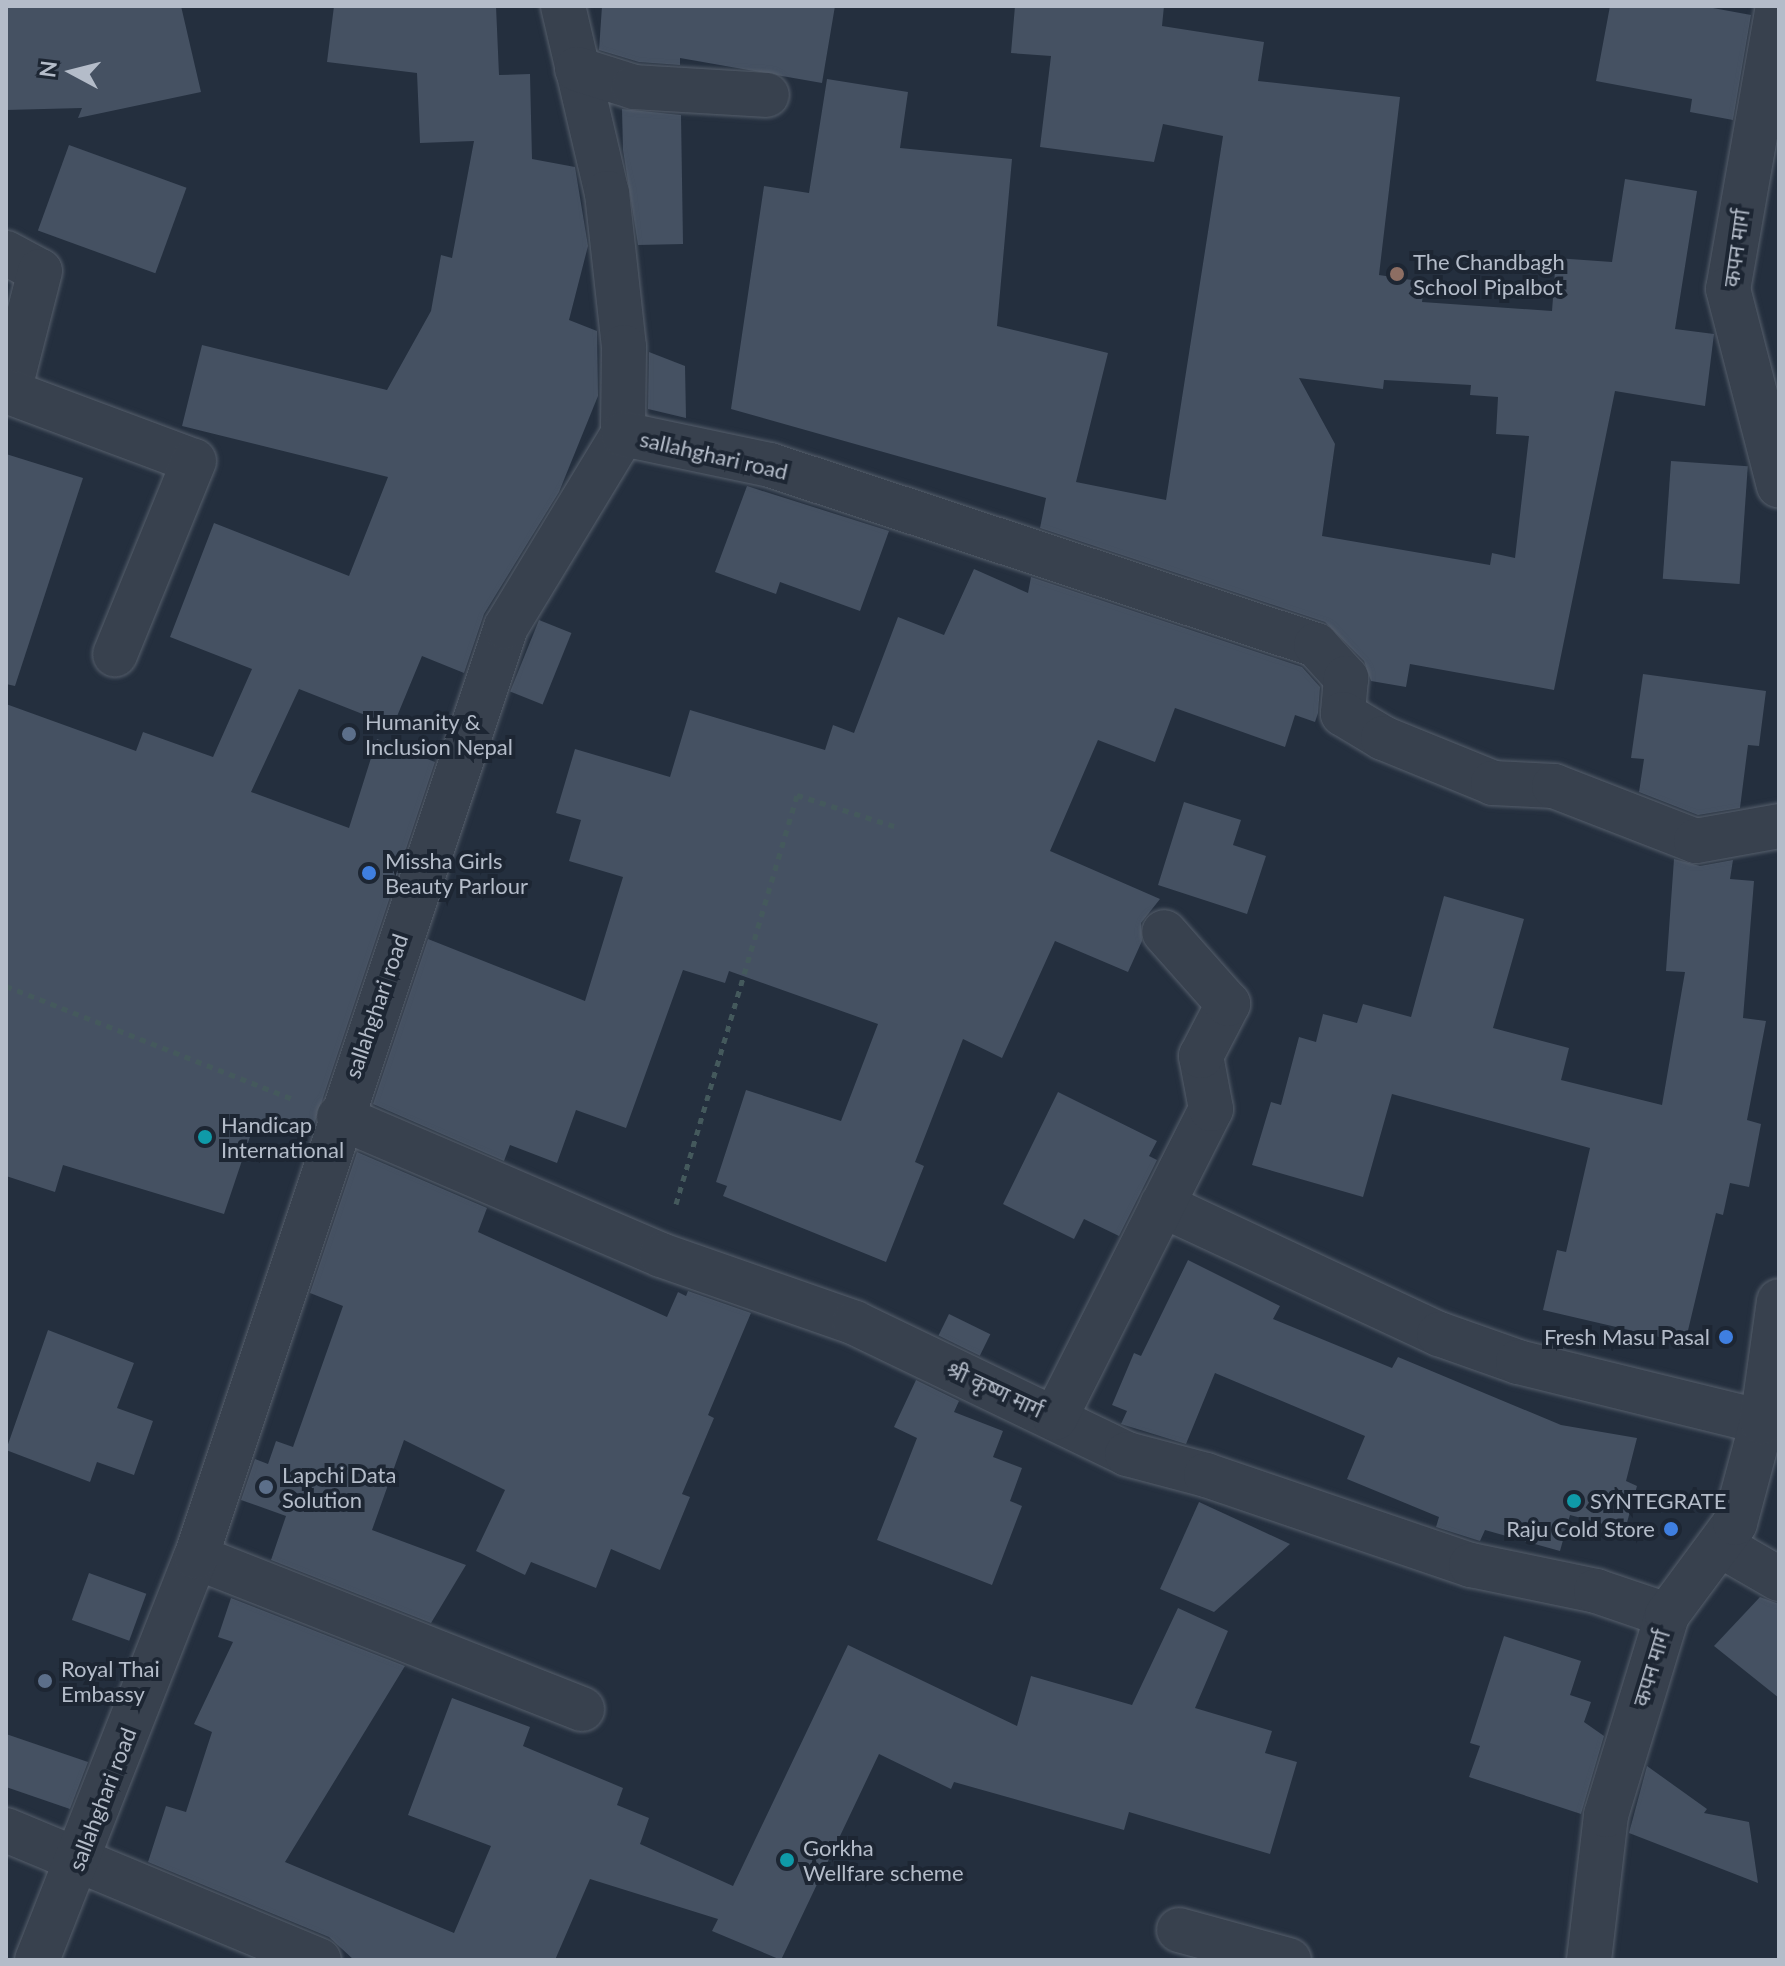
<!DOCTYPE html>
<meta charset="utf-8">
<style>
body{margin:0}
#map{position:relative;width:1785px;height:1966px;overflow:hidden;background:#242f3e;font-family:Lato,"Noto Sans Devanagari",sans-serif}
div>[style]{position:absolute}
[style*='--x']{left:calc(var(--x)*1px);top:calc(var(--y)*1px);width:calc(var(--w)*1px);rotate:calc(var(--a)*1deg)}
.building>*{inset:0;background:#455162;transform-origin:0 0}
.path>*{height:5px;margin-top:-2.5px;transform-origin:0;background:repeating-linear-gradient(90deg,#44595c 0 6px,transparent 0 12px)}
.roads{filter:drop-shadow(0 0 2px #565f6c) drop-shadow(0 0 2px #565f6c)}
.minor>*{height:44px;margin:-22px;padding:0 22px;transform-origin:22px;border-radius:22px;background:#38414e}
.tertiary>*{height:44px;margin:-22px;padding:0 22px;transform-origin:22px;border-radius:22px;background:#38414e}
.dots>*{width:22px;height:22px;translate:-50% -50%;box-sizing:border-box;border:4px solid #1d2633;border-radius:50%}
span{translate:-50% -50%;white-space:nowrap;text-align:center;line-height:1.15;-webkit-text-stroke:8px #1d2633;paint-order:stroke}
.street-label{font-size:22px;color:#b4bcc9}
.poi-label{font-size:22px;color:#b4bcc9}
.left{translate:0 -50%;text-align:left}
.right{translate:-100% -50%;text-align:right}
.frame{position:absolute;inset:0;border:8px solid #b4bcc9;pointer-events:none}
.north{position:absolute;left:32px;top:32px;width:80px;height:80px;-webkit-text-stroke:6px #1d2633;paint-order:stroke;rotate:277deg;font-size:22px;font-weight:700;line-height:32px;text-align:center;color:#b4bcc9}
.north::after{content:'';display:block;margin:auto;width:28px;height:36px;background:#b4bcc9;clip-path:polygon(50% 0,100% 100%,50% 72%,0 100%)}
</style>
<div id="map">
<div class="building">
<div style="clip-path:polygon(6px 6px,181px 6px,201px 92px,78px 118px,82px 108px,6px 110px)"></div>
<div style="clip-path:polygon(334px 6px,496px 6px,499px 75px,530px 74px,532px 159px,575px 167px,588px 246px,569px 320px,597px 331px,598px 396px,559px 492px,484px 614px,464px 673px,422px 656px,393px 726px,299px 689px,251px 792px,349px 828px,377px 739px,435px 762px,310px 1137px,256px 1119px,224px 1214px,63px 1165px,55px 1192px,6px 1176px,6px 704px,136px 751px,143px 732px,213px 757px,252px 669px,170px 637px,214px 523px,349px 576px,388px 477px,182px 426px,202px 345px,387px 390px,431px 311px,441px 255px,452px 258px,474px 141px,420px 143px,417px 73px,327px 62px)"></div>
<div style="clip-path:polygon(602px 6px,835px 6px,822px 83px,680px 58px,680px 65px,639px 62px,599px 50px)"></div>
<div style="clip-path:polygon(evenodd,1015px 6px,1164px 6px,1162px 26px,1264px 42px,1258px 81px,1400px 97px,1379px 275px,1425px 282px,1422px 302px,1552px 311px,1556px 258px,1612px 262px,1625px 179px,1697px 191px,1675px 329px,1714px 334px,1705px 406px,1615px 391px,1554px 690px,1410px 664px,1406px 687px,1371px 681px,1364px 661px,1325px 622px,1040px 528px,1046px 498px,731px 409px,764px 186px,809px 193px,827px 79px,908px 92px,900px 148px,1012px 159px,997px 326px,1108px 353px,1076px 482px,1166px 500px,1223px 136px,1163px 124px,1154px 162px,1040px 147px,1051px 56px,1011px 53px,1015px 6px,1299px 378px,1383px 389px,1384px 380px,1471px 385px,1470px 395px,1498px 397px,1496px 434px,1529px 436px,1515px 558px,1492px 553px,1490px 565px,1322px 536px,1335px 444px,1299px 378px)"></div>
<div style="clip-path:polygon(1610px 6px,1702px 6px,1751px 15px,1733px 120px,1690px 112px,1692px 99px,1596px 81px)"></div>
<div style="clip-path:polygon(622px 109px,681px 115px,683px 244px,638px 245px,623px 150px)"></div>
<div style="left:69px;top:145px;width:125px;height:91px;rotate:20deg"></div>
<div style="clip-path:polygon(649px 352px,685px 366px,686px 418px,648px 409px)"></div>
<div style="clip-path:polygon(6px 454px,83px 478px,15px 686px,6px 684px)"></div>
<div style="left:1671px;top:461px;width:77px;height:118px;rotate:4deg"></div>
<div style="clip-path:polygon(747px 486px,889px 531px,860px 611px,780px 582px,776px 594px,715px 572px)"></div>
<div style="clip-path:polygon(974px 569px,1028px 593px,1031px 577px,1302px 667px,1320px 687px,1318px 713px,1315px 722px,1295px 715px,1285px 747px,1175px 708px,1155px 762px,1098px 740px,1050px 851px,1160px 899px,1141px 923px,1142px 941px,1128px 972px,1055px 941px,1002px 1058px,963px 1039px,915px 1162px,924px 1166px,886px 1262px,723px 1196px,727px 1186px,716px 1182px,746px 1090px,841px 1121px,878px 1024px,729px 971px,725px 983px,683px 970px,626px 1128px,576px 1110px,557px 1163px,510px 1145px,504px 1161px,373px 1104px,428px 939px,585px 1001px,623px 877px,569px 861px,581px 820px,556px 813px,575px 749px,670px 777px,690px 710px,825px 750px,833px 725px,854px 733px,898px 617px,944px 635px)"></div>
<div style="left:539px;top:620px;width:35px;height:77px;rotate:22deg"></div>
<div style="clip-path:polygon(1643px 674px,1766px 691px,1759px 746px,1748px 745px,1740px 808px,1698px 815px,1639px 792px,1644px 759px,1631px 758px)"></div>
<div style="clip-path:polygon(1184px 802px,1241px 820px,1233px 845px,1266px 856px,1247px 914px,1158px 885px)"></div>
<div style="clip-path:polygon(1674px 859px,1700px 866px,1733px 860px,1730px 879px,1754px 881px,1743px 1018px,1766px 1021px,1747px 1120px,1761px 1124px,1749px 1187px,1730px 1183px,1723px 1215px,1716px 1213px,1685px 1343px,1543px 1310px,1557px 1250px,1566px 1252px,1590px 1148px,1392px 1094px,1363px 1197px,1252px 1165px,1271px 1102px,1281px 1105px,1299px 1037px,1316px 1042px,1323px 1014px,1357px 1023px,1363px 1004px,1411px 1017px,1444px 896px,1524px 919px,1493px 1028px,1569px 1048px,1561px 1080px,1662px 1105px,1685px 972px,1666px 971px)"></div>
<div style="clip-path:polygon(1058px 1092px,1157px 1141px,1149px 1156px,1157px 1160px,1119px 1236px,1084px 1219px,1074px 1239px,1003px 1204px)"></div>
<div style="clip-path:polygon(357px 1152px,487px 1208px,478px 1232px,667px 1317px,678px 1292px,686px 1296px,688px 1291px,751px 1313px,708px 1415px,714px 1418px,682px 1494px,690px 1497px,660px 1570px,611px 1549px,596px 1588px,531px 1562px,525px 1575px,476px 1551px,505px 1490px,404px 1440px,372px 1530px,466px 1565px,431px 1623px,271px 1560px,286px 1516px,241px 1500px,255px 1459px,268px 1464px,276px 1441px,293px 1447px,343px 1306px,310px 1293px)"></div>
<div style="clip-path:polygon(1188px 1260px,1280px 1306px,1273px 1319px,1392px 1368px,1398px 1357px,1561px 1425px,1637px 1438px,1626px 1481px,1637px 1486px,1625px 1530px,1570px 1515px,1560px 1551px,1485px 1530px,1480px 1541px,1436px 1527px,1439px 1517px,1347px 1479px,1365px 1436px,1215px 1373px,1186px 1444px,1121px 1424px,1127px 1411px,1112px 1405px,1134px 1353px,1141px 1356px)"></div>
<div style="left:949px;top:1314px;width:46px;height:24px;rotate:26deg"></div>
<div style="clip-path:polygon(48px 1330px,134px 1363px,117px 1408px,153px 1421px,134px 1475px,97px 1462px,90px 1482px,6px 1450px)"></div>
<div style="clip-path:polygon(916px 1380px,959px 1401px,954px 1412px,1003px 1431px,993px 1457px,1022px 1468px,1010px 1501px,1022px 1506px,992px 1585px,877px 1540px,917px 1438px,894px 1427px)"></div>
<div style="clip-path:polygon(1199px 1502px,1290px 1544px,1214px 1612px,1160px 1589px)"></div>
<div style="left:89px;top:1573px;width:61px;height:50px;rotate:20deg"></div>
<div style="clip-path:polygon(1760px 1597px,1779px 1604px,1779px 1698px,1714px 1646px)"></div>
<div style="clip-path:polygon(231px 1598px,405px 1666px,285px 1862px,454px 1933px,491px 1846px,408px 1815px,452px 1698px,530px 1727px,523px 1746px,623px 1788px,617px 1805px,649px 1818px,640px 1844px,733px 1886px,848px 1645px,1017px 1726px,1031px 1676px,1132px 1705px,1178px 1608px,1228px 1631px,1195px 1708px,1272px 1731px,1265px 1753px,1297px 1762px,1270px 1854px,1129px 1812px,1124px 1830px,954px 1782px,951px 1789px,879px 1754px,781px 1960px,712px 1931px,718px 1919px,590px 1879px,555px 1960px,354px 1960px,329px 1937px,148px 1862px,166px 1806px,186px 1812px,212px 1732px,194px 1724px,233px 1642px,218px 1637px)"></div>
<div style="clip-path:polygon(1504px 1636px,1581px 1661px,1570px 1695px,1591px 1702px,1584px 1722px,1604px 1736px,1581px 1814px,1469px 1777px,1480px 1746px,1470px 1743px)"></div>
<div style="clip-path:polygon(6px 1734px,88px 1762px,70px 1809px,6px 1787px)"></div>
<div style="clip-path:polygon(1647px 1766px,1707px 1809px,1704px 1813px,1749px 1822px,1758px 1883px,1629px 1833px)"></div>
</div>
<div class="path">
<div style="--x:6;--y:986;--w:308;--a:21.5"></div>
<div style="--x:676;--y:1204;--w:427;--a:-73.5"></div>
<div style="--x:797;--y:795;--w:102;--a:17.7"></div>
</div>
<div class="roads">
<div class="minor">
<div style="--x:563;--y:6;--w:192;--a:76.8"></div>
<div style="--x:607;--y:193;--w:155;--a:83.7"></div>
<div style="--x:624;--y:347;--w:87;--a:90.7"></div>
<div style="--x:577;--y:69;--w:60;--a:17.5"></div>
<div style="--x:634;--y:87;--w:133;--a:3.4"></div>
<div style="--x:6;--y:253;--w:38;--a:28"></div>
<div style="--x:40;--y:271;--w:125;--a:104.4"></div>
<div style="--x:9;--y:392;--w:197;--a:20.5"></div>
<div style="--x:194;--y:461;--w:209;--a:112.2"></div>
<div style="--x:339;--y:1117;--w:350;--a:23.2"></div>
<div style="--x:661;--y:1255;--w:206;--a:19.3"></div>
<div style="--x:855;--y:1323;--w:302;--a:25.7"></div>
<div style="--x:1127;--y:1454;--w:82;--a:14.9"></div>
<div style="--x:1206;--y:1475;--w:280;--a:18.8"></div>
<div style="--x:1471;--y:1565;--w:128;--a:11.7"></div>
<div style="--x:1596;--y:1591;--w:75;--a:18.7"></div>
<div style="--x:1162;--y:1205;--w:306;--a:25"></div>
<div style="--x:1439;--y:1334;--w:84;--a:19.5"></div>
<div style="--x:1518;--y:1362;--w:251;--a:13.8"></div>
<div style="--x:1055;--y:1418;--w:346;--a:-63.2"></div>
<div style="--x:1211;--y:1109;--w:54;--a:-100.7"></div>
<div style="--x:1201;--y:1056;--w:59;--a:-62.6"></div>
<div style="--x:1228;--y:1004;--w:96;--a:-131.6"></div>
<div style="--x:1720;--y:1545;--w:68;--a:30"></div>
<div style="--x:196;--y:1557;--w:415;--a:21.5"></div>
<div style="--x:6;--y:1830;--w:339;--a:22.6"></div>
<div style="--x:1179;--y:1930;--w:114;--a:15.3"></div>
<div style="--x:37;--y:1960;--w:433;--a:-68.5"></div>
<div style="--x:196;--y:1557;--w:980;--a:-71.57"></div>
<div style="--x:506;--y:627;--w:226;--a:-58.8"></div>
<div style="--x:623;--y:434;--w:150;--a:11.9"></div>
<div style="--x:770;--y:465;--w:575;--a:18.25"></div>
<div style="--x:1316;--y:645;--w:45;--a:47.7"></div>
<div style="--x:1346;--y:678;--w:36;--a:95"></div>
<div style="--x:1343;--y:714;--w:47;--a:31"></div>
<div style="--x:1383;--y:738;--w:119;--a:22.2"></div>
<div style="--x:1493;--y:783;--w:61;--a:2.8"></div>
<div style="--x:1554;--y:786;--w:152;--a:21.2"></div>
<div style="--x:1696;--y:841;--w:84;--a:-10.2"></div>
</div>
<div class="tertiary">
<div style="--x:1778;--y:6;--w:287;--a:100"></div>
<div style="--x:1728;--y:289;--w:203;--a:75.5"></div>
<div style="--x:1589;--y:1960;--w:146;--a:-83.3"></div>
<div style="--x:1606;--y:1815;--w:209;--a:-73"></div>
<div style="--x:1667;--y:1615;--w:114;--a:-53.5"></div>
<div style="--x:1735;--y:1523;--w:105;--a:-75"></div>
<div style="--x:1762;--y:1422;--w:122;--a:-82"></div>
</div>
</div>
<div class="dots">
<div style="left:1397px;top:274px;background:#8d6e63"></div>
<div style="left:349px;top:734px;background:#5c6f8a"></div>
<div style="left:369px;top:873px;background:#3f7fe0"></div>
<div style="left:205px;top:1137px;background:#0f9aa8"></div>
<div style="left:1726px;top:1337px;background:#3f7fe0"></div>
<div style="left:266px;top:1487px;background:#5c6f8a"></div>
<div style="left:1574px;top:1501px;background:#0f9aa8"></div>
<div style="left:1671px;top:1529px;background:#3f7fe0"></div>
<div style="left:45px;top:1681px;background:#5c6f8a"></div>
<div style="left:787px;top:1860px;background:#0f9aa8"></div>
</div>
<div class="street-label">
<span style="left:1736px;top:248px;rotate:-82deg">कपन मार्ग</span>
<span style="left:714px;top:455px;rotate:13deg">sallahghari road</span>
<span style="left:376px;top:1006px;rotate:-71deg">sallahghari road</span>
<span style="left:995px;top:1389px;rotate:25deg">श्री कृष्ण मार्ग</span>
<span style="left:1651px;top:1668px;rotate:-73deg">कपन मार्ग</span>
<span style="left:102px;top:1799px;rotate:-69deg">sallahghari road</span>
</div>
<div class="poi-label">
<span class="left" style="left:1413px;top:274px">The Chandbagh<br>School Pipalbot</span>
<span class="left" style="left:365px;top:734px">Humanity &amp;<br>Inclusion Nepal</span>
<span class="left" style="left:385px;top:873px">Missha Girls<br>Beauty Parlour</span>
<span class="left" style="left:221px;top:1137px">Handicap<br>International</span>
<span class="right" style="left:1710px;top:1337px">Fresh Masu Pasal</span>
<span class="left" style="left:282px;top:1487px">Lapchi Data<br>Solution</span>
<span class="left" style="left:1590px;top:1501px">SYNTEGRATE</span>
<span class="right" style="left:1655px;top:1529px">Raju Cold Store</span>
<span class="left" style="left:61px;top:1681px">Royal Thai<br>Embassy</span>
<span class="left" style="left:803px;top:1860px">Gorkha<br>Wellfare scheme</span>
</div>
<div class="frame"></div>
<div class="north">N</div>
</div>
